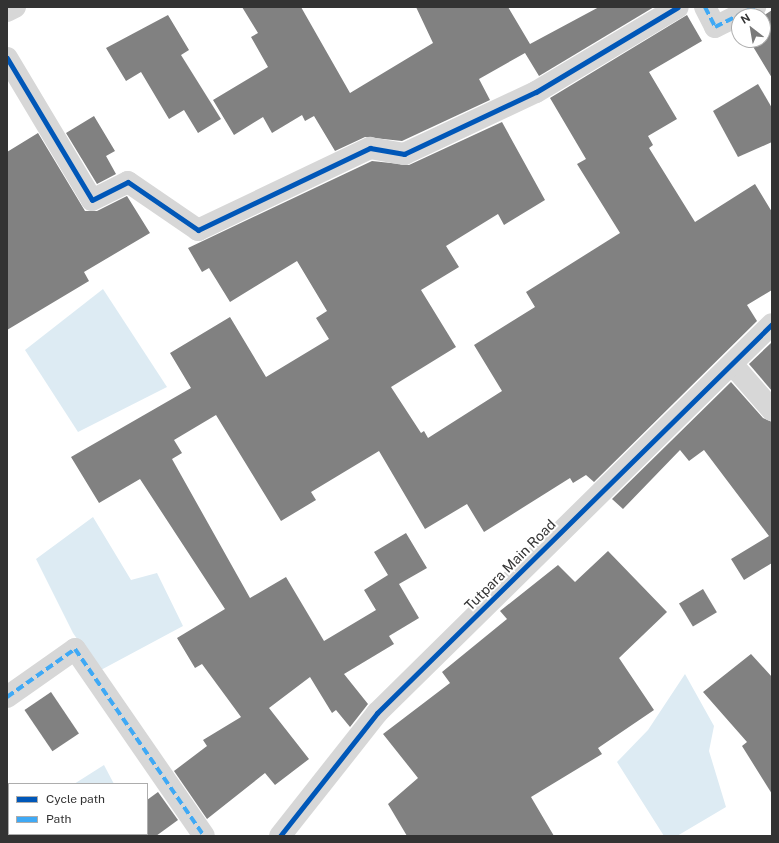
<!DOCTYPE html>
<style>
body{margin:0}
#map{position:relative;width:779px;height:843px;overflow:hidden;background:#fff;font-family:"Public Sans",sans-serif}
div>[style]{position:absolute}
[style*='--x']{left:calc(var(--x)*1px);top:calc(var(--y)*1px);width:calc(var(--w)*1px);rotate:calc(var(--a)*1deg)}
.water>*{inset:0;background:#ddebf3;transform-origin:0 0}
.building>*{inset:0;background:#818181;transform-origin:0 0}
.minor>*{height:22px;margin:-11px;padding:0 11px;transform-origin:11px;border-radius:11px;background:#d7d7d7}
.tertiary>*{height:22px;margin:-11px;padding:0 11px;transform-origin:11px;border-radius:11px;background:#d7d7d7}
.quiet>*{height:4px;margin-top:-2px;transform-origin:0;background:repeating-linear-gradient(90deg,#3fa9f5 0 8px,transparent 0 12px)}
.cycleway>*{height:5px;margin:-2.5px;padding:0 2.5px;transform-origin:2.5px;border-radius:2.5px;background:#0057b8}
span{translate:-50% -50%;white-space:nowrap;text-align:center;line-height:1.15;-webkit-text-stroke:4px #fff;paint-order:stroke}
.street-label{font-size:14px;color:#333}
.frame{position:absolute;inset:0;border:8px solid #333;pointer-events:none}
.legend{position:absolute;left:8px;top:783px;width:140px;height:52px;box-sizing:border-box;background:#fff;border:1px solid #adadad;margin:0;padding:5px 7px;list-style:none;font-size:12px;color:#333}
.legend li{display:flex;align-items:center;gap:8px;height:20px}
.legend b{width:20px;border:1px solid #adadad}
.north{position:absolute;left:731px;top:8px;width:40px;height:40px;box-sizing:border-box;background:#fff;border:1px solid #adadad;border-radius:50%;rotate:329deg;font-size:11px;font-weight:700;line-height:16px;text-align:center;color:#333}
.north::after{content:'';display:block;margin:auto;width:14px;height:18px;background:#7a7a7a;clip-path:polygon(50% 0,100% 100%,50% 72%,0 100%)}
</style>
<div id="map">
<div class="water">
<div style="clip-path:polygon(103px 289px,167px 387px,78px 432px,25px 350px)"></div>
<div style="clip-path:polygon(93px 517px,131px 580px,157px 573px,183px 626px,99px 671px,73px 633px,36px 559px)"></div>
<div style="clip-path:polygon(685px 674px,714px 726px,709px 751px,726px 807px,677px 836px,664px 836px,617px 762px,648px 730px)"></div>
<div style="clip-path:polygon(104px 765px,114px 784px,74px 784px)"></div>
<div style="left:31px;top:834px;width:109px;height:2px"></div>
</div>
<div class="building">
<div style="clip-path:polygon(242px 7px,301px 7px,350px 93px,433px 43px,416px 7px,508px 7px,530px 44px,599px 7px,654px 7px,539px 76px,525px 53px,479px 79px,490px 100px,402px 141px,365px 137px,335px 151px,314px 116px,305px 121px,302px 115px,272px 133px,263px 117px,234px 135px,213px 100px,268px 67px,251px 37px,258px 33px)"></div>
<div style="clip-path:polygon(772px 10px,772px 78px,749px 40px,763px 40px,763px 16px)"></div>
<div style="clip-path:polygon(168px 15px,189px 50px,181px 55px,221px 119px,198px 133px,184px 110px,169px 119px,141px 72px,126px 81px,106px 48px)"></div>
<div style="clip-path:polygon(687px 15px,702px 41px,649px 72px,677px 119px,648px 136px,653px 145px,649px 148px,695px 222px,755px 184px,772px 212px,772px 290px,747px 305px,757px 321px,594px 482px,586px 475px,573px 483px,570px 478px,484px 532px,467px 504px,425px 529px,379px 451px,311px 492px,316px 500px,281px 521px,216px 415px,174px 440px,182px 453px,172px 459px,250px 598px,286px 577px,324px 641px,376px 610px,364px 590px,388px 575px,374px 552px,406px 533px,427px 568px,399px 584px,419px 618px,389px 636px,394px 644px,344px 674px,368px 704px,350px 727px,336px 710px,332px 713px,310px 677px,269px 708px,309px 759px,275px 785px,265px 773px,207px 819px,174px 771px,207px 746px,203px 740px,241px 717px,202px 664px,195px 668px,177px 638px,225px 609px,140px 479px,99px 503px,71px 457px,191px 388px,170px 353px,230px 317px,266px 377px,329px 339px,316px 318px,327px 311px,297px 261px,230px 302px,209px 268px,202px 272px,188px 248px,372px 161px,409px 165px,502px 122px,545px 200px,504px 225px,498px 214px,446px 246px,459px 267px,421px 290px,456px 347px,391px 387px,421px 433px,424px 431px,428px 438px,502px 391px,474px 345px,535px 307px,526px 292px,620px 233px,577px 164px,586px 159px,550px 98px)"></div>
<div style="clip-path:polygon(758px 84px,772px 108px,772px 142px,738px 157px,713px 111px)"></div>
<div style="clip-path:polygon(94px 116px,115px 151px,106px 156px,116px 174px,97px 184px,66px 133px)"></div>
<div style="clip-path:polygon(38px 133px,85px 211px,97px 211px,127px 196px,150px 233px,84px 272px,89px 281px,7px 330px,7px 152px)"></div>
<div style="clip-path:polygon(771px 343px,772px 344px,772px 391px,749px 364px)"></div>
<div style="clip-path:polygon(731px 382px,763px 418px,772px 422px,772px 563px,744px 580px,731px 559px,769px 536px,704px 450px,689px 461px,680px 450px,623px 509px,612px 499px)"></div>
<div style="clip-path:polygon(608px 551px,667px 612px,619px 658px,654px 710px,598px 748px,602px 754px,531px 797px,554px 836px,407px 836px,388px 804px,418px 778px,383px 734px,450px 683px,442px 672px,507px 619px,500px 611px,558px 565px,575px 582px)"></div>
<div style="left:703px;top:589px;width:27px;height:28px;rotate:59deg"></div>
<div style="clip-path:polygon(751px 654px,772px 677px,772px 794px,742px 746px,747px 742px,703px 692px)"></div>
<div style="left:51px;top:692px;width:50px;height:32px;rotate:56deg"></div>
<div style="clip-path:polygon(158px 792px,178px 820px,156px 836px,147px 836px,147px 800px)"></div>
</div>
<div class="minor">
<div style="--x:705;--y:7;--w:22;--a:63"></div>
<div style="--x:715;--y:27;--w:45;--a:-26.6"></div>
<div style="--x:7;--y:11;--w:9;--a:-27"></div>
<div style="--x:7;--y:58;--w:165;--a:59.1"></div>
<div style="--x:92;--y:200;--w:40;--a:-26.6"></div>
<div style="--x:128;--y:182;--w:85;--a:34.4"></div>
<div style="--x:198;--y:230;--w:191;--a:-25.5"></div>
<div style="--x:370;--y:148;--w:35;--a:10"></div>
<div style="--x:404;--y:154;--w:146;--a:-25.2"></div>
<div style="--x:536;--y:92;--w:165;--a:-30.9"></div>
<div style="--x:732;--y:364;--w:61;--a:49"></div>
<div style="--x:7;--y:697;--w:83;--a:-35.2"></div>
<div style="--x:75;--y:649;--w:227;--a:55.4"></div>
</div>
<div class="tertiary">
<div style="--x:280;--y:836;--w:157;--a:-51.7"></div>
<div style="--x:377;--y:713;--w:554;--a:-44.56"></div>
</div>
<div class="quiet">
<div style="--x:705;--y:7;--w:22;--a:63"></div>
<div style="--x:715;--y:27;--w:45;--a:-26.6"></div>
<div style="--x:7;--y:697;--w:83;--a:-35.2"></div>
<div style="--x:75;--y:649;--w:227;--a:55.4"></div>
</div>
<div class="cycleway">
<div style="--x:7;--y:58;--w:165;--a:59.1"></div>
<div style="--x:92;--y:200;--w:40;--a:-26.6"></div>
<div style="--x:128;--y:182;--w:85;--a:34.4"></div>
<div style="--x:198;--y:230;--w:191;--a:-25.5"></div>
<div style="--x:370;--y:148;--w:35;--a:10"></div>
<div style="--x:404;--y:154;--w:146;--a:-25.2"></div>
<div style="--x:536;--y:92;--w:165;--a:-30.9"></div>
<div style="--x:280;--y:836;--w:157;--a:-51.7"></div>
<div style="--x:377;--y:713;--w:554;--a:-44.56"></div>
</div>
<div class="street-label">
<span style="left:510px;top:565px;rotate:-45deg">Tutpara Main Road</span>
</div>
<div class="frame"></div>
<ul class="legend">
<li><b style="height:5px;background:#0057b8"></b>Cycle path</li>
<li><b style="height:5px;background:#3fa9f5"></b>Path</li>
</ul>
<div class="north">N</div>
</div>
